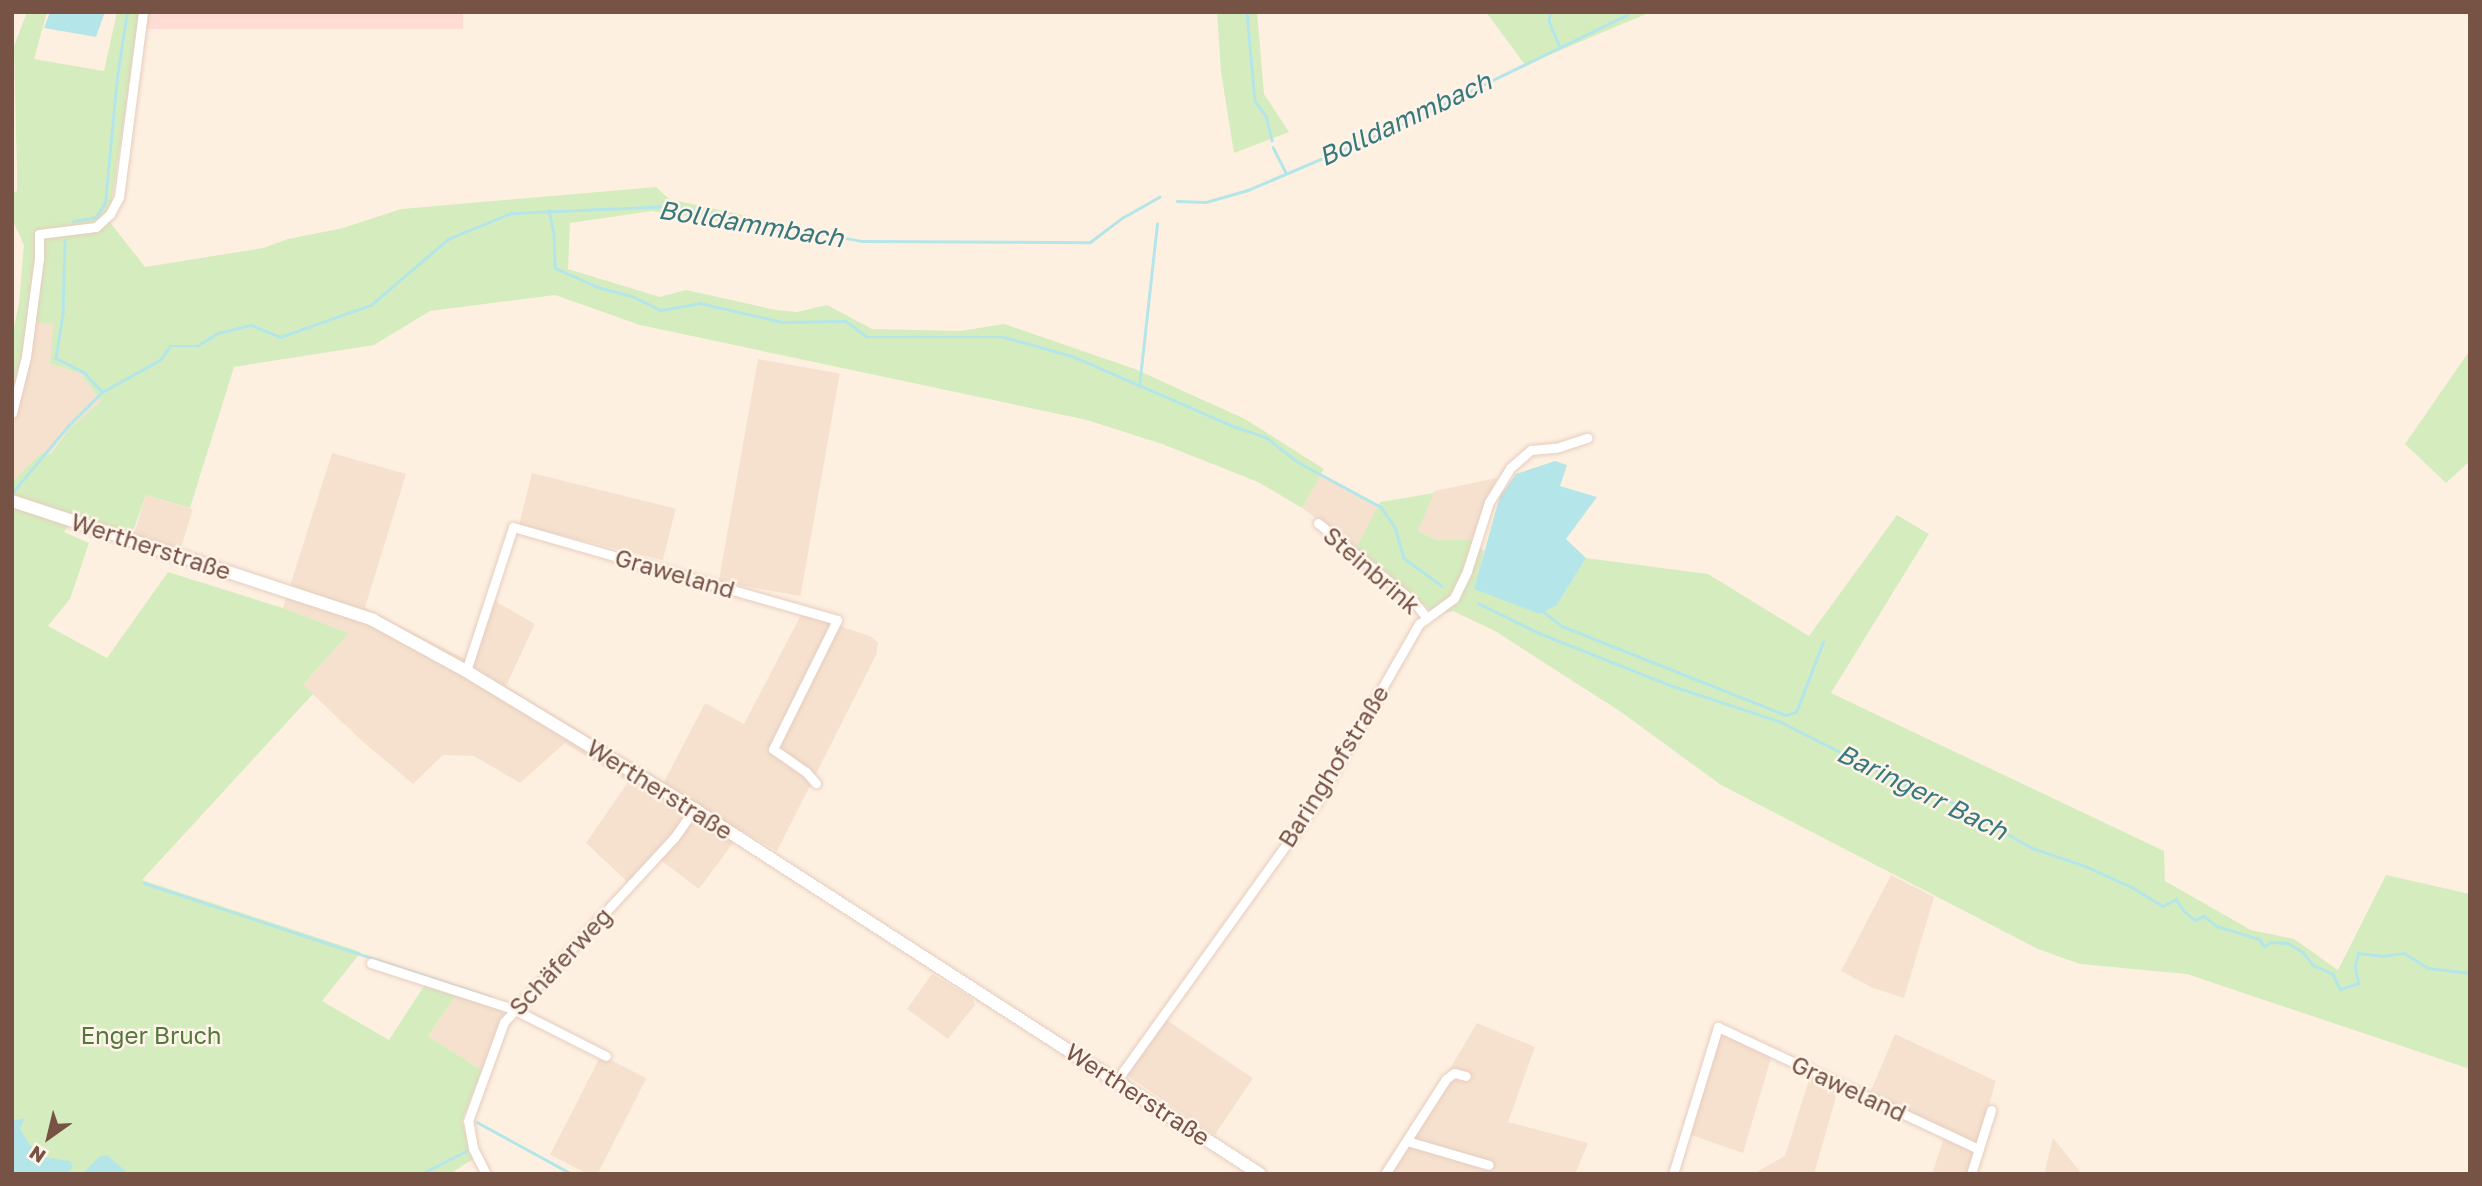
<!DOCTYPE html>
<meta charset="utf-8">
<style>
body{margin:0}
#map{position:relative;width:2482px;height:1186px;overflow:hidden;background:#fef0e1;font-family:"Golos Text",sans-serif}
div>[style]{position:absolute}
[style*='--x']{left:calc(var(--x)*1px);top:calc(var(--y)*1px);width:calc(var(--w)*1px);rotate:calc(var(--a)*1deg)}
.residential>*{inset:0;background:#f6e1cf;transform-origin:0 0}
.commercial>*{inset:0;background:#ffddd4;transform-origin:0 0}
.green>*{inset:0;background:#d5edbe}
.water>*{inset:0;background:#b4e6e9}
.stream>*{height:2.5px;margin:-1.25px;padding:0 1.25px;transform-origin:1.25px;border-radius:1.25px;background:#b4e6e9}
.roads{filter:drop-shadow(0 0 2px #e5cdbf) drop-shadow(0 0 2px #e5cdbf)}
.minor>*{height:9px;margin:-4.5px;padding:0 4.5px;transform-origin:4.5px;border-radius:4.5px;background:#fff}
.secondary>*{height:12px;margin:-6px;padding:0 6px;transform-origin:6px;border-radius:6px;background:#fff}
span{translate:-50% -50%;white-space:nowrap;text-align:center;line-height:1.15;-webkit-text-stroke:5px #fff4e9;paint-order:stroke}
.street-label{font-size:24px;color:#775346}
.park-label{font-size:24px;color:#52783b}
.water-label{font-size:26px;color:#38797e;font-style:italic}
.frame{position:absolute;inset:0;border:14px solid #775346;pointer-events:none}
.north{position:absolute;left:14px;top:1102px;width:70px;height:70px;-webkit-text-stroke:5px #fff4e9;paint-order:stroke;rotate:214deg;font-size:19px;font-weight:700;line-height:28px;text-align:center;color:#775346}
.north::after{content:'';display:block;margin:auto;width:24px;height:32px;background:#775346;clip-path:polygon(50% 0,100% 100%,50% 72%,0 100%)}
</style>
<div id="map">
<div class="residential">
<div style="clip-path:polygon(28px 320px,54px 324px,50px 364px,80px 373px,101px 401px,70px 428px,49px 454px,12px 482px,12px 398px)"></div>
<div style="left:758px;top:359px;width:83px;height:226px;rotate:10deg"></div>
<div style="clip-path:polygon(332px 453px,406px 474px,365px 608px,473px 663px,493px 600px,535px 624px,506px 686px,664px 782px,705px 703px,744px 724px,802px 613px,872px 637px,878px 643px,876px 655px,777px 851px,742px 831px,699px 889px,659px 859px,633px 887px,586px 843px,628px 782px,565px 743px,520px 783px,474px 756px,443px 755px,413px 784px,362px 741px,303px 685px,349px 633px,283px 608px)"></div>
<div style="left:532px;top:473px;width:148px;height:53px;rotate:14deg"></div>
<div style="clip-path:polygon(1320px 475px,1378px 507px,1356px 548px,1302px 508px)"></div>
<div style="clip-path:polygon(1497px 478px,1472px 540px,1437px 540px,1418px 531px,1434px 491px)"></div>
<div style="left:146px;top:495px;width:49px;height:45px;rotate:17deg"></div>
<div style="clip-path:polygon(1891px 875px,1934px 897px,1904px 998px,1873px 988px,1841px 971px)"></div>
<div style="clip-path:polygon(932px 974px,972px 998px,975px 1005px,948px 1039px,907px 1009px)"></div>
<div style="clip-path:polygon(457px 994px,501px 1009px,504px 1016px,482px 1070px,428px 1036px)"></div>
<div style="left:1165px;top:1019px;width:106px;height:68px;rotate:34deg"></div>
<div style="clip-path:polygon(1477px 1023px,1535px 1047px,1508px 1122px,1588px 1143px,1575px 1174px,1388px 1174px,1447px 1082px,1452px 1065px)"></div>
<div style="clip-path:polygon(1895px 1034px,1996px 1081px,1969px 1174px,1932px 1174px,1946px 1131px,1869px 1095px)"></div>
<div style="clip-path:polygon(1727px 1035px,1772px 1055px,1743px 1153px,1688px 1134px,1717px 1040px)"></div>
<div style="left:601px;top:1055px;width:51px;height:112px;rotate:27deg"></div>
<div style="clip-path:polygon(1811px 1073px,1839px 1087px,1814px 1174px,1753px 1174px,1785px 1156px)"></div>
<div style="clip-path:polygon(2053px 1138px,2082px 1174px,2044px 1174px)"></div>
</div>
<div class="commercial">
<div style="left:147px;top:12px;width:316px;height:17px"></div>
</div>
<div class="green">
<div style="clip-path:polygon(27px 12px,47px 12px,34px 59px,104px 71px,117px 12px,140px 12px,109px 221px,145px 267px,263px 248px,288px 239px,343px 228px,401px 209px,656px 187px,669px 199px,776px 222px,760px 228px,652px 211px,570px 223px,568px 269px,660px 297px,686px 290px,776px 310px,797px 312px,827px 305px,872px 329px,960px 331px,1004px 324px,1135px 369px,1245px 419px,1324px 469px,1302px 508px,1258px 482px,1162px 444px,1087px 420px,640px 325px,555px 295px,430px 311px,374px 345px,234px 367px,190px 508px,146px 495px,131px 537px,75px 517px,64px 532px,89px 543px,70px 599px,48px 626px,107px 658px,168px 572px,283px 608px,349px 633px,303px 685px,313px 694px,142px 880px,361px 952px,322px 1001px,389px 1040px,426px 983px,457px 994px,428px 1036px,482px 1070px,462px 1121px,473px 1159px,450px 1174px,12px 1174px,12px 482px,40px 454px,50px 454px,70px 428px,101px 401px,80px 373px,50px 364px,53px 324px,28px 321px,16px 384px,12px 380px,12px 337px,19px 303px,24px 245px,12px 219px,12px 193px,17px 191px,17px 172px,14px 46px)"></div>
<div style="clip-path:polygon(1217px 12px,1257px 12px,1264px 94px,1289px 132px,1234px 153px,1221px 72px)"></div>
<div style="clip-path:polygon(1486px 12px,1651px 12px,1525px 65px)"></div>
<div style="clip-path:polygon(2470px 350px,2470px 461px,2446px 483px,2405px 444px)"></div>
<div style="clip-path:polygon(1434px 493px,1418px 531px,1437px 540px,1472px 540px,1484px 551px,1475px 589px,1506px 599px,1557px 605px,1586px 558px,1708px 574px,1809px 636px,1897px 515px,1929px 534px,1831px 693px,2164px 851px,2165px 881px,2251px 930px,2294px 939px,2338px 970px,2386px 875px,2470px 894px,2470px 1069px,2187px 974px,2080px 964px,2038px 949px,1721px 785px,1621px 712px,1495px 631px,1453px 611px,1436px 615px,1356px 548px,1380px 502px)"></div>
</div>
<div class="water">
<div style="clip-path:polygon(50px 12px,105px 12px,96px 37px,44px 28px)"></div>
<div style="clip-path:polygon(1555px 461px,1567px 465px,1560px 486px,1597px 497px,1566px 539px,1586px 558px,1557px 605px,1540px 614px,1474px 589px,1500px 496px,1516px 474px)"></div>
<div style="clip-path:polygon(25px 1118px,20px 1129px,30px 1145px,48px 1158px,70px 1161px,73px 1166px,67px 1174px,12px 1174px,12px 1121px)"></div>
<div style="clip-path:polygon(107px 1155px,129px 1174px,82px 1174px,99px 1157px)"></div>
</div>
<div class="stream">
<div style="--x:1247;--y:12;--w:89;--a:84.9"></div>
<div style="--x:1255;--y:101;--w:19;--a:54"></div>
<div style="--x:1266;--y:116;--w:25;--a:76"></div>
<div style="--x:1551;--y:12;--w:9;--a:103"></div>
<div style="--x:1549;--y:21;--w:26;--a:67"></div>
<div style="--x:1273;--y:147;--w:28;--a:63"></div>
<div style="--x:1177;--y:201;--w:29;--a:2"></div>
<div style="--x:1206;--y:202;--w:44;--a:-15.9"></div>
<div style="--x:1248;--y:190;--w:163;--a:-23.1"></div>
<div style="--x:1398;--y:126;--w:254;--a:-25.9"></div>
<div style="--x:549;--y:210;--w:25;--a:78"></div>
<div style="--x:554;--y:234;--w:34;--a:88"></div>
<div style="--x:555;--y:268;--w:47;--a:23.8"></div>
<div style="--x:598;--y:287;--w:35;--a:15"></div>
<div style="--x:632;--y:296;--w:32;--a:26"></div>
<div style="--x:661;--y:310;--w:40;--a:-10"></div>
<div style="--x:700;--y:303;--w:84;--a:13"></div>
<div style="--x:782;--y:322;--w:64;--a:-0.9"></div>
<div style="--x:846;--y:321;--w:26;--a:37"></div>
<div style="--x:867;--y:337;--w:137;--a:0"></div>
<div style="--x:1004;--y:337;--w:71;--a:15.6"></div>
<div style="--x:1072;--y:356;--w:176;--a:23.5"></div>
<div style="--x:1233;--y:426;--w:36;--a:19"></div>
<div style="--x:1267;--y:438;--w:37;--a:38"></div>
<div style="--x:1296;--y:461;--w:97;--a:28.4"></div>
<div style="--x:1381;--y:507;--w:24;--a:55"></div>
<div style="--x:1395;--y:527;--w:32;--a:74"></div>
<div style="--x:1404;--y:558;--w:47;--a:36.4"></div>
<div style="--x:73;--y:221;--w:23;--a:-10"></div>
<div style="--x:96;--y:217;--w:17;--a:-59"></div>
<div style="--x:105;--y:202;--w:126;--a:-84.5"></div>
<div style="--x:117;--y:77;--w:66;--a:-81.3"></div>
<div style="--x:65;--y:240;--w:74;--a:91.5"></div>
<div style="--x:63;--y:314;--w:45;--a:99"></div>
<div style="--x:56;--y:358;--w:33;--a:27"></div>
<div style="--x:85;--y:373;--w:24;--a:48"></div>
<div style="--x:1139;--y:387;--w:164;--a:-83.7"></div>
<div style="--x:12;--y:493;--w:87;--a:-50.1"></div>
<div style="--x:68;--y:426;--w:48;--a:-45"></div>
<div style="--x:102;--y:392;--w:66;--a:-28.9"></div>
<div style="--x:160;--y:360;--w:17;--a:-54"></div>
<div style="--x:170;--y:346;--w:27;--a:0"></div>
<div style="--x:197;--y:346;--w:25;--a:-32"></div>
<div style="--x:218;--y:333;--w:34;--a:-14"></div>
<div style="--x:251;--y:325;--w:31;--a:22"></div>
<div style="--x:280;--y:337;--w:96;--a:-19.4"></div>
<div style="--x:371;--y:305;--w:101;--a:-40.6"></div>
<div style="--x:448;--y:239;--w:68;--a:-22.4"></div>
<div style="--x:511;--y:213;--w:162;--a:-2.5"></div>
<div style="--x:673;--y:206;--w:191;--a:10.5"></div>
<div style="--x:861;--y:241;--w:229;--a:0.3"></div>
<div style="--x:1090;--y:242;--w:40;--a:-37"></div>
<div style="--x:1122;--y:218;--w:43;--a:-29.6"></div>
<div style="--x:1478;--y:603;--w:68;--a:26.2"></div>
<div style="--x:1539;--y:633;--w:138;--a:21.7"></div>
<div style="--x:1667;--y:684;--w:120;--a:18.4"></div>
<div style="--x:1781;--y:722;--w:150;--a:26.9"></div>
<div style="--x:1915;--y:790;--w:34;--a:17"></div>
<div style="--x:1948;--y:800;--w:97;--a:29.7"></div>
<div style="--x:2032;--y:848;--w:56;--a:18.8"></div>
<div style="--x:2085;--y:866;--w:51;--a:24.1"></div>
<div style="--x:2132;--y:887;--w:36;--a:32"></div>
<div style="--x:2163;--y:906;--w:15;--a:-28"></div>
<div style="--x:2176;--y:899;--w:14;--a:56"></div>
<div style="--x:2184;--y:911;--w:14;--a:39"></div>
<div style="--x:2195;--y:920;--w:10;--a:-24"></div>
<div style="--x:2204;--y:916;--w:16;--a:38"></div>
<div style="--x:2217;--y:926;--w:44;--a:17.2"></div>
<div style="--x:2259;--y:939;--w:9;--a:54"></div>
<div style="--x:2264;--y:946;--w:8;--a:-30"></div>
<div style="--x:2271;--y:942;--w:17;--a:3"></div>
<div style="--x:2288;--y:943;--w:17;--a:31"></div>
<div style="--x:2303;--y:952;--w:16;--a:52"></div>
<div style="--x:2313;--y:965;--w:22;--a:24"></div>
<div style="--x:2333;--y:974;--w:17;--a:65"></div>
<div style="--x:2340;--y:989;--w:19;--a:-18"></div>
<div style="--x:2358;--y:983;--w:16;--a:-101"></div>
<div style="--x:2355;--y:967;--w:14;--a:-78"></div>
<div style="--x:2358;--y:953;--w:23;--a:7"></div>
<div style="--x:2381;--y:956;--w:23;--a:-7"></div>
<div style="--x:2404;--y:953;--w:28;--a:32"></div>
<div style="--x:2428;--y:968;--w:42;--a:6.8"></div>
<div style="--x:1544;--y:612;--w:23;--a:38"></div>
<div style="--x:1562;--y:626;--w:241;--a:21.7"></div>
<div style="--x:1786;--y:715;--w:10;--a:-17"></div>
<div style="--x:1796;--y:712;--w:75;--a:-68.9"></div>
<div style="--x:144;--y:883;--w:365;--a:18.2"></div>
<div style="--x:477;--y:1122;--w:108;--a:28.7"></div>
<div style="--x:421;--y:1174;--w:55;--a:-27"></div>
</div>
<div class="roads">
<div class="minor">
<div style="--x:12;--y:413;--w:58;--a:-76"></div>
<div style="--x:26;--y:357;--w:100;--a:-82.5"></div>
<div style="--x:39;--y:258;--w:24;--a:-90"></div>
<div style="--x:39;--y:234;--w:57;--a:-7"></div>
<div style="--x:96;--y:227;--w:19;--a:-43"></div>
<div style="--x:110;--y:214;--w:19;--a:-62"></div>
<div style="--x:119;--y:197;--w:187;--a:-82.6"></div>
<div style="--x:1318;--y:523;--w:124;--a:39.5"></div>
<div style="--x:1414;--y:602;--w:19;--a:51"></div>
<div style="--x:466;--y:671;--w:151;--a:-71.9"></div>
<div style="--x:513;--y:527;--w:337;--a:16"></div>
<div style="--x:837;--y:620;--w:144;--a:116.4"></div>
<div style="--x:773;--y:749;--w:40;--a:34.9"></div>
<div style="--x:806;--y:772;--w:15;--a:48"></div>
<div style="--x:371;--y:963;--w:149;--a:17.9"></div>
<div style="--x:513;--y:1009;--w:104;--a:26.8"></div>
<div style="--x:1117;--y:1080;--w:341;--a:-54.3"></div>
<div style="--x:1316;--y:803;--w:207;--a:-60.1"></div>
<div style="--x:1419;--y:624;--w:44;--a:-36.6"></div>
<div style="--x:1454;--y:598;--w:30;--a:-64"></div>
<div style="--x:1467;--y:571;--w:72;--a:-72.3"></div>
<div style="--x:1489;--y:502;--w:40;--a:-58"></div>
<div style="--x:1510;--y:468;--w:28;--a:-41"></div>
<div style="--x:1531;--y:450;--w:25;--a:-5"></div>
<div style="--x:1556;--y:448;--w:33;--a:-18"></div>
<div style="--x:1407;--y:1141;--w:85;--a:16.3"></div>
<div style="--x:486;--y:1174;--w:29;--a:-117"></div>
<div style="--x:473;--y:1148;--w:27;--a:-100"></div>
<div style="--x:468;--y:1121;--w:105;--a:-70"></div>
<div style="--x:504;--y:1022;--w:251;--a:-47.3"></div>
<div style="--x:674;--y:838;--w:35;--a:-55"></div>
<div style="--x:1385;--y:1174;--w:113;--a:-57.3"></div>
<div style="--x:1446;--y:1079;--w:10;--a:-37"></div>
<div style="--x:1454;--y:1073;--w:12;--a:14"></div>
<div style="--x:1673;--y:1174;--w:154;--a:-73"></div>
<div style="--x:1718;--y:1027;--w:288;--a:25.1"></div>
<div style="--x:1971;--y:1174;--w:67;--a:-72.6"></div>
</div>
<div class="secondary">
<div style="--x:12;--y:501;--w:380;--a:18.2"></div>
<div style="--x:373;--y:620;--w:106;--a:28.7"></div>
<div style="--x:466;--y:671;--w:267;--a:31.2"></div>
<div style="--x:694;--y:809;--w:673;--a:32.82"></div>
</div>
</div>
<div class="street-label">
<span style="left:151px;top:546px;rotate:18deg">Wertherstraße</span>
<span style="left:1372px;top:570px;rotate:41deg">Steinbrink</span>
<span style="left:675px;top:573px;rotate:16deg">Graweland</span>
<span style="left:1333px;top:766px;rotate:-58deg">Baringhofstraße</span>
<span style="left:660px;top:789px;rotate:32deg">Wertherstraße</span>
<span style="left:560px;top:961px;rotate:-47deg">Schäferweg</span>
<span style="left:1849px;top:1088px;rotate:25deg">Graweland</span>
<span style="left:1138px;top:1094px;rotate:33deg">Wertherstraße</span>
</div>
<div class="park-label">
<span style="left:151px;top:1035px">Enger Bruch</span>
</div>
<div class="water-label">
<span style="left:1405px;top:119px;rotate:-25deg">Bolldammbach</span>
<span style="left:751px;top:224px;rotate:9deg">Bolldammbach</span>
<span style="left:1922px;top:792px;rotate:26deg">Baringerr Bach</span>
</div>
<div class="frame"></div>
<div class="north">N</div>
</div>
